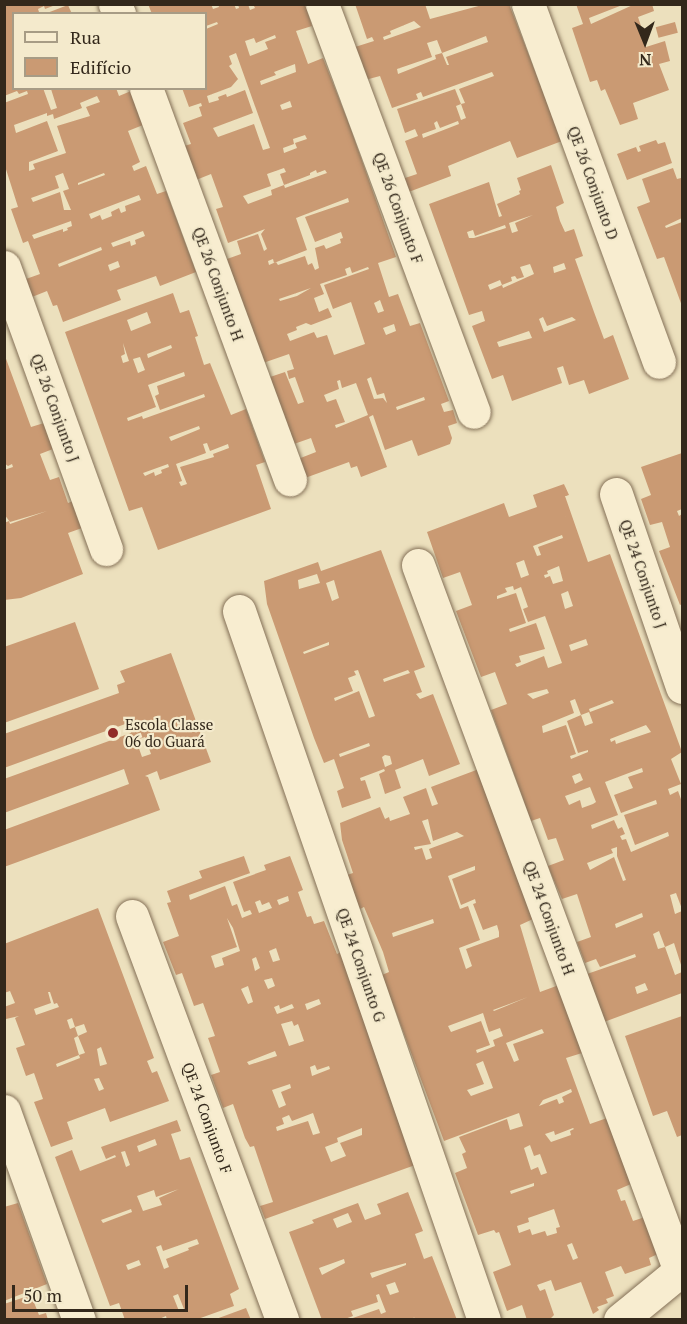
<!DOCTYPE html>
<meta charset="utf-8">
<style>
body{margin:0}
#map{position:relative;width:687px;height:1324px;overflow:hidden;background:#ece0bd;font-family:"PT Serif",serif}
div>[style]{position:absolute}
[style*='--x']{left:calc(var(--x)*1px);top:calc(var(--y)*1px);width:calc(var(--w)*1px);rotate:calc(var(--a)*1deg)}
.building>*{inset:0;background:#ca9a73;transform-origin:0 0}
.roads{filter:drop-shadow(0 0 2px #847057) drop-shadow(0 0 2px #847057)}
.minor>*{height:33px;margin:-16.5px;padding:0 16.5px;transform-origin:16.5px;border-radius:16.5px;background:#f8edd0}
.dots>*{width:16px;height:16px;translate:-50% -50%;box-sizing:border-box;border:3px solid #f4eacc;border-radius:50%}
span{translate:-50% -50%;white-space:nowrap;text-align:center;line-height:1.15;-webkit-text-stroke:4.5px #f4eacc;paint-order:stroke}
.street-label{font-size:15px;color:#33281b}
.poi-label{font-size:15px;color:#33281b}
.left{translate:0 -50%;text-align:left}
.frame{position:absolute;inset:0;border:6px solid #33281b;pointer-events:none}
.legend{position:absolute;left:12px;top:12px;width:195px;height:78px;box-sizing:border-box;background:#f4eacc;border:2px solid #a79c85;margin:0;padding:8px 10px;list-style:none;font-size:18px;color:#33281b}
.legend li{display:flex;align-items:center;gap:12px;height:30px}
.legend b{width:30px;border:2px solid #a79c85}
.north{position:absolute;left:615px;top:12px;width:60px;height:60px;-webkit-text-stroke:4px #f4eacc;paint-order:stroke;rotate:179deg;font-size:16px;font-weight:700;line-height:24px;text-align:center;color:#33281b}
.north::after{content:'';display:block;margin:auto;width:21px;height:27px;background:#33281b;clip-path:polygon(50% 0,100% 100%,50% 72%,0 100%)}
.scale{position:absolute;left:12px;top:1285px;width:176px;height:27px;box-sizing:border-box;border:3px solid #33281b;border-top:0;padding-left:8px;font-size:18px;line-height:21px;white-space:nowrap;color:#33281b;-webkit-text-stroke:4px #f4eacc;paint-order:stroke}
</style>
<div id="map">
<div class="building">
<div style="clip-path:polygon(evenodd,4px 4px,58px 4px,45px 9px,44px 6px,38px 9px,39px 12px,34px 14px,14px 14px,14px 88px,43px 88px,51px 110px,57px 108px,51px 89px,54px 88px,116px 88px,119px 96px,131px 91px,143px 125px,128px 131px,140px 162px,132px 166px,134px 171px,146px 166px,157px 194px,166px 191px,196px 272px,160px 286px,156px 276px,117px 290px,121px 300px,63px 322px,57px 305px,53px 306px,47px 291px,32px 297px,26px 279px,40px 274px,28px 241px,23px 243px,11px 209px,18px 207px,4px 163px,4px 103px,28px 94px,27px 91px,19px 94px,17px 91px,4px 96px,4px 4px,97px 96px,100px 102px,86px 107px,90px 116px,57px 126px,66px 153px,33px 164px,35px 169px,29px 171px,29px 162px,58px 151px,47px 121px,16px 133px,14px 125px,47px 113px,47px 116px,53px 114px,54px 119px,82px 108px,80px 103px,97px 96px,4px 4px,63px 173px,69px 189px,63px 191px,71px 210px,64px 210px,60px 192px,33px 202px,31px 198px,59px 188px,55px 176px,63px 173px,4px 4px,104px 173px,105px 175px,78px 185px,78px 183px,104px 173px,4px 4px,139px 195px,141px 200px,125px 206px,126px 211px,121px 213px,119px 208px,111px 212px,112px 216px,102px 220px,100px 215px,91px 219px,89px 214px,139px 195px,4px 4px,71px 221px,72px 226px,67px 228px,68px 230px,63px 232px,63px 229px,34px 239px,32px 235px,71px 221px,4px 4px,143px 231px,145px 236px,135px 240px,136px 244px,131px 246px,130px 241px,113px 247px,111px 243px,143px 231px,4px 4px,101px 247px,102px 250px,59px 267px,58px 264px,101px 247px,4px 4px,118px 261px,120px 267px,110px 271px,108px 265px,118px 261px)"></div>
<div style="clip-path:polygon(evenodd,148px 4px,211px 4px,213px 9px,219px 7px,218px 4px,234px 4px,236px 9px,239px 8px,238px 4px,248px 4px,250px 10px,255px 8px,253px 4px,305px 4px,312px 26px,296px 31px,308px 64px,323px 58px,349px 124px,396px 257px,378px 263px,389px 297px,398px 294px,410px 326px,420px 323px,449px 401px,441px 404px,444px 412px,453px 410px,457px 423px,448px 426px,452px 438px,450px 444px,418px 456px,412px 440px,385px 450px,373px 415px,369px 417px,387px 467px,361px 477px,357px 466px,351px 468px,349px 462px,305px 478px,298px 459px,316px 452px,311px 438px,294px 444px,270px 377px,285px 372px,298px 404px,304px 402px,295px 377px,289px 379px,287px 371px,294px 369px,289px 354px,263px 363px,227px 259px,241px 254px,237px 241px,258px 234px,264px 251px,267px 249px,261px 234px,265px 229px,228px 243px,216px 209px,223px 207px,211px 174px,196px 180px,184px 146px,191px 144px,183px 123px,202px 116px,199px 107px,202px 106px,201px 103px,189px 107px,182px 88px,206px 88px,206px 29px,218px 24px,217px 22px,206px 26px,206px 14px,152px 14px,148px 4px,275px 35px,276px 38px,265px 42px,268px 49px,250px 56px,245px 41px,254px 38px,256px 43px,275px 35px,148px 4px,236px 53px,270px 148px,263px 150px,254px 124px,218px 137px,213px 128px,253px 113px,245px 90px,227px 97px,226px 94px,218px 97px,219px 100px,209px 103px,207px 96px,231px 87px,238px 79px,229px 66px,232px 64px,229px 56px,236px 53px,148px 4px,295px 64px,296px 72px,261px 85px,260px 81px,276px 75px,274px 72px,295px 64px,148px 4px,290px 101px,292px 107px,282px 110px,280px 105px,290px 101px,148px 4px,305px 135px,307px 139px,295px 143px,297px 148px,284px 153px,283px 148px,294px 144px,293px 139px,305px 135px,148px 4px,284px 168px,286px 172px,280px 174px,284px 185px,310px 175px,310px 173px,316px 170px,317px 173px,325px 170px,327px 173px,285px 188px,284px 185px,271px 190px,272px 195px,248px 204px,243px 196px,271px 186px,267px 174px,284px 168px,148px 4px,348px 198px,349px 202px,305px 217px,315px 242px,341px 232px,343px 238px,340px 239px,341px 243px,326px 249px,324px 245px,315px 248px,319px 268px,315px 270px,312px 263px,308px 265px,305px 256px,278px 265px,276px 262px,269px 265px,268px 261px,273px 259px,274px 263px,307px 250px,296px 218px,348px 198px,148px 4px,350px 267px,352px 273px,368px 267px,369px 269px,324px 285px,333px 309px,351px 302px,365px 344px,334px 355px,327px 335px,317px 338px,314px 332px,290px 341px,287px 334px,297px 330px,296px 327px,306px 323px,311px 325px,332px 317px,328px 308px,319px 312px,314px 298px,324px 294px,320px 284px,347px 275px,345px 269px,350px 267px,148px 4px,311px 288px,297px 296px,280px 301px,279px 299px,311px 288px,148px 4px,380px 300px,384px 311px,378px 313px,374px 303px,380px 300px,148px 4px,394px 324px,396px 331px,386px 335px,383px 328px,394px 324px,148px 4px,371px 377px,377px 395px,384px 393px,387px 403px,383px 398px,374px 399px,367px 379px,371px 377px,148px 4px,340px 380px,342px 388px,356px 383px,368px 415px,336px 428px,335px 425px,345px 422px,336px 399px,327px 402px,324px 395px,339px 389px,337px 381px,340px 380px,148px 4px,424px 397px,425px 400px,397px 410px,396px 407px,424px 397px)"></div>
<div style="clip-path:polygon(evenodd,355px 4px,425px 4px,430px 19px,486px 4px,509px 4px,562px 141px,517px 158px,510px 141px,448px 166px,451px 176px,406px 193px,402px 179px,417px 174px,405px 141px,418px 136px,415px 129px,405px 133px,397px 109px,455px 89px,461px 104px,456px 106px,461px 120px,466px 118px,461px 104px,465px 103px,459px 89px,494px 76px,492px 72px,423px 97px,421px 92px,416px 94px,418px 99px,392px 108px,380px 76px,365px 80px,355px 47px,374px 41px,372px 37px,367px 39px,355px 4px,414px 21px,421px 27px,384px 40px,383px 37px,391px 34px,390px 31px,414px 21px,355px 4px,486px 36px,488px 42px,446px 57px,449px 65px,447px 65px,442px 53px,486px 36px,355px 4px,437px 40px,442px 53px,435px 55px,436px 59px,398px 74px,397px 69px,432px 57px,427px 43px,437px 40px,355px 4px,437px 121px,440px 128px,458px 121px,459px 124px,423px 138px,422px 134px,436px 129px,434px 123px,437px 121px)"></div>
<div style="clip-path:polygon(576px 4px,625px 4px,589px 18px,591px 24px,635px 4px,652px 4px,654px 11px,638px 17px,643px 32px,641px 33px,646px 47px,665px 41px,670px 61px,659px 64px,669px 90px,633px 103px,638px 119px,620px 125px,605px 89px,601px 91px,597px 80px,590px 82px,572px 28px,583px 24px)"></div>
<div style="clip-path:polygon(68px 5px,72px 14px,47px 14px,47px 13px)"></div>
<div style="left:675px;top:22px;width:11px;height:20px;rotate:75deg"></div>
<div style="clip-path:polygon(656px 140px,658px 144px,665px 142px,672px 163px,627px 180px,617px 154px,636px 147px,638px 152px,641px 151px,639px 146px)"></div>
<div style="clip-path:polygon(evenodd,551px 165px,564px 203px,556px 207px,560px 221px,565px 232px,574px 229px,583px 256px,575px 259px,594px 312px,604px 339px,613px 335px,629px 379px,589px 394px,584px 380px,569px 385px,563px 366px,557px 368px,562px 383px,512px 401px,503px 375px,492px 379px,472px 326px,485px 321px,482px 311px,469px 315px,429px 204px,489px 182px,499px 217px,502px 216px,497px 204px,520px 194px,519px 191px,521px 190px,517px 178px,551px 165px,533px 215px,515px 223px,518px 231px,512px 233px,509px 223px,533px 215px,551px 165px,505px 225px,506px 228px,474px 238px,469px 238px,467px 232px,473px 230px,475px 236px,505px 225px,551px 165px,564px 263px,566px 269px,554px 273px,553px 267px,564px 263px,551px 165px,530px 264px,534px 274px,503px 288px,502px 285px,490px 290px,488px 285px,500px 280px,502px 285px,512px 281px,511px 277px,515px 276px,517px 279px,524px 277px,520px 267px,530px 264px,551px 165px,543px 317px,547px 326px,572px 317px,576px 320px,544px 332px,539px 319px,543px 317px,551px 165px,529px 331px,532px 338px,499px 347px,497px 342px,529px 331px)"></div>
<div style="clip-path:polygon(673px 168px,677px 179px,681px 178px,682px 181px,682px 218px,665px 226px,666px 228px,682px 222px,682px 306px,664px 257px,657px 259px,637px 207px,650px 202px,642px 179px)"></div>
<div style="clip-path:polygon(evenodd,173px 293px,180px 313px,189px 310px,198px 336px,195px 337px,204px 365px,210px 363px,231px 415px,246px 409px,265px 462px,256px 465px,271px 509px,158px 550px,142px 507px,129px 511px,65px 332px,173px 293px,147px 312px,151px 323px,131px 331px,127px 320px,147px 312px,173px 293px,123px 343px,129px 361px,123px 363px,121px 356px,125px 354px,123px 343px,173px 293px,171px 345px,172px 348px,148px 358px,147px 354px,171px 345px,173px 293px,140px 357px,145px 370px,138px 373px,133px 359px,140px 357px,173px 293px,184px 372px,185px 376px,157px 386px,159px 394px,155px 396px,160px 410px,204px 394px,205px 397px,143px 419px,142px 416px,128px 421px,127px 418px,156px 407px,148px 385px,184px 372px,173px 293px,199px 426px,200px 429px,171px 441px,169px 437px,199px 426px,173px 293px,207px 443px,210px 451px,228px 444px,229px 448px,213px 454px,214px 457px,180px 467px,187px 484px,181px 486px,179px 482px,182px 481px,176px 464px,206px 453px,203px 444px,207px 443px,173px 293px,168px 464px,169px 467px,161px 470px,162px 473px,155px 476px,154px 472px,145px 476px,143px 473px,168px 464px)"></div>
<div style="clip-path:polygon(5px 356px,31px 427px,44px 423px,53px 449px,40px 454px,50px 480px,59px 477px,68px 503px,73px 501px,82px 528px,68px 533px,83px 574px,21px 598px,4px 600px,4px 523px,9px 521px,10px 524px,47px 511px,10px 522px,4px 514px,4px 470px,13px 467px,12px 464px,8px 466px,4px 463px)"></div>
<div style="clip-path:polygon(682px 453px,682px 509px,677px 511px,679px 516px,682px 514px,682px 604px,680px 605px,659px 551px,670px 547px,662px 522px,650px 525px,641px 499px,651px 495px,641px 467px)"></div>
<div style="clip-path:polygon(evenodd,564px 484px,569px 495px,565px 496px,588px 562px,610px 554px,682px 752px,671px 759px,681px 784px,668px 789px,670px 795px,678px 791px,682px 802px,682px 909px,676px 893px,670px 895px,675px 914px,682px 911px,682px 968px,674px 943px,665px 947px,659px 931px,653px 934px,658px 949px,665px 947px,675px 975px,682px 972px,682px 993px,604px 1022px,587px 974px,636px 957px,635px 954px,600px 967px,596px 959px,585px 963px,577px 942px,591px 937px,577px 894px,562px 899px,552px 876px,548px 866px,564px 860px,556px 838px,548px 840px,540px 818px,531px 821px,491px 710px,507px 704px,495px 672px,481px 677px,456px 611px,472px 605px,460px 572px,443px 578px,427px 532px,504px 503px,509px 517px,537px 507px,533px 495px,564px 484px,562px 535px,563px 538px,538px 547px,541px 555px,537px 556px,533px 546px,562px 535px,564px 484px,524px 560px,529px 575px,521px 578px,516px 563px,524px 560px,564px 484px,559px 566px,563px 581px,553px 584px,550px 576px,545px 578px,544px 575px,548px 574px,547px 571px,559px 566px,564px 484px,513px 586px,514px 590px,521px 587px,528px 607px,523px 609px,528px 622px,545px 616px,562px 663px,548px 668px,544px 656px,517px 667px,515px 664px,521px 662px,519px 656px,545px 649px,536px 623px,510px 632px,509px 629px,526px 623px,516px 593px,497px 599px,497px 596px,507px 592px,505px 588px,513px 586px,564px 484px,568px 591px,573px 606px,565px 609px,561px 594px,568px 591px,564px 484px,586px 639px,588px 645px,571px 651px,569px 645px,586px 639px,564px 484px,547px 689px,549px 693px,533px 699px,527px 694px,547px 689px,564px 484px,575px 699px,581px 715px,589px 712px,593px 723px,585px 726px,581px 715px,567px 721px,578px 753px,588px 750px,588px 752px,571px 759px,570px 756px,576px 754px,566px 725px,543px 733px,542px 726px,574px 713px,570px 701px,575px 699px,564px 484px,612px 700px,614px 703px,590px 712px,589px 709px,612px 700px,564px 484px,646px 725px,651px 732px,616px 744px,615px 740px,611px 742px,610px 739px,646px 725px,564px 484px,642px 768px,643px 772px,628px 777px,633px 788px,614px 795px,621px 813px,656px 800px,657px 804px,624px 815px,635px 845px,668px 832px,669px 836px,631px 852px,626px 839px,622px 840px,620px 836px,625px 834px,622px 827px,618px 829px,614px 820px,592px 829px,591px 825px,618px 815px,605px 782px,642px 768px,564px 484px,580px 773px,583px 780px,575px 784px,572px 776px,580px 773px,564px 484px,590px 787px,596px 802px,593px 804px,582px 808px,580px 800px,569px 805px,565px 796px,590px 787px,564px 484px,617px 847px,617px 856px,626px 880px,623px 881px,614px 857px,590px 870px,587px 863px,613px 853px,611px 849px,617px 847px,564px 484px,642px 913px,643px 917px,616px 928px,615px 924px,642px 913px,564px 484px,645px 983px,648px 990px,637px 994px,635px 987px,645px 983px)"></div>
<div style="clip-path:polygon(evenodd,381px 550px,425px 667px,414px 671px,422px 692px,416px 694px,420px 699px,433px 694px,460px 764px,429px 776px,423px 759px,395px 770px,401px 788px,385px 794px,379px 774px,385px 771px,384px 769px,360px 778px,361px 781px,365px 780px,371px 798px,342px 808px,337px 791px,344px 788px,334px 759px,324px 763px,314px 738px,267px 604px,264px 581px,318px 562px,321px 571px,381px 550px,317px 574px,320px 583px,299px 589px,298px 580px,317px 574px,381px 550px,334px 580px,339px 598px,332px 601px,326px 583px,334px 580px,381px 550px,329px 642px,329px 645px,304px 654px,303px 652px,329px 642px,381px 550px,358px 670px,375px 716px,369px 718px,359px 691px,335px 701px,334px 698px,353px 691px,348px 678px,356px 675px,354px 671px,358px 670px,381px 550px,408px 670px,410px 673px,384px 682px,383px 679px,408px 670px,381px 550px,369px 743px,370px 746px,340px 757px,339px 754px,369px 743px,381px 550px,385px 755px,390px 756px,392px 764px,385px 767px,382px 757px,385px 755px)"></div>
<div style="clip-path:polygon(75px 622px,99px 689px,4px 723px,4px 647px)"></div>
<div style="clip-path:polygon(evenodd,171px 653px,211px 762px,160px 780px,157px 771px,145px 776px,148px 777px,160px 810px,4px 867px,4px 830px,129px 784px,124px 769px,4px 813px,4px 779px,131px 733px,128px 723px,4px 768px,4px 734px,119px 693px,117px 685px,125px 682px,120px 671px,171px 653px,145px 737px,151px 754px,142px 757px,136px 740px,145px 737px)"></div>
<div style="clip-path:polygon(evenodd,479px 769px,533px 919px,520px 925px,540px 992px,559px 985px,582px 1053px,566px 1058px,590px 1124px,607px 1118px,631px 1184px,617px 1190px,621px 1201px,625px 1200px,633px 1221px,645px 1217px,658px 1254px,649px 1258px,651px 1265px,625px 1274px,621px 1266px,605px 1272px,614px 1296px,606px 1299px,608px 1303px,597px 1307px,599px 1310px,593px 1314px,581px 1282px,555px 1291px,551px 1280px,537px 1285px,540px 1291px,545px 1289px,554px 1315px,549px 1320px,527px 1320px,522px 1305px,507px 1311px,493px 1272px,511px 1265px,499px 1232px,496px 1233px,494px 1230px,478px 1235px,455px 1173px,467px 1168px,462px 1154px,466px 1152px,459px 1137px,507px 1119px,510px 1130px,523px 1126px,519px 1113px,444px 1141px,382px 975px,389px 972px,383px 952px,364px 907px,360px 909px,347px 875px,353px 873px,342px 840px,340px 823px,380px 807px,385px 819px,389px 817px,390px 821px,410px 814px,403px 797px,426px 788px,432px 806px,438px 804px,431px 787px,479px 769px,428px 819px,433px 841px,457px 832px,464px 836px,429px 849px,432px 858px,426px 860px,422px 848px,415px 850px,414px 847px,431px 844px,422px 821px,428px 819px,479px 769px,475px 866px,475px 870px,452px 879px,461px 905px,475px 899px,476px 903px,473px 904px,483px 930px,497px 925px,499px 932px,499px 937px,466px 949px,472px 966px,466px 969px,459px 948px,480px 940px,468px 906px,460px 909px,448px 876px,475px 866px,479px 769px,433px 919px,434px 923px,393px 937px,392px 933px,433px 919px,479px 769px,528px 997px,494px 1011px,493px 1010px,528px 997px,479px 769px,483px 1013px,489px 1032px,500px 1028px,503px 1036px,493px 1040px,495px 1046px,477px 1053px,476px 1050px,490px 1045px,481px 1021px,451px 1032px,448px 1026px,483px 1013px,479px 769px,542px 1029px,544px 1033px,513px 1044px,519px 1060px,514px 1062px,506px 1043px,542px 1029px,479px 769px,483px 1061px,493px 1088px,471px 1096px,467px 1090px,484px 1084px,476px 1064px,483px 1061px,479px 769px,571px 1089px,572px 1092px,562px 1097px,564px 1102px,559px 1104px,557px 1099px,539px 1106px,543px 1100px,571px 1089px,479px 769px,573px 1128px,574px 1129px,570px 1131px,571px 1135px,551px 1142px,545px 1134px,554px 1131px,555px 1135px,573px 1128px,479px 769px,530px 1145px,534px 1156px,540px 1154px,547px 1173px,541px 1175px,538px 1167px,531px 1170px,524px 1148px,530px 1145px,479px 769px,534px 1183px,534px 1186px,511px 1194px,510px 1191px,534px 1183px,479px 769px,554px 1209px,560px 1227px,556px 1228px,557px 1233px,547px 1236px,545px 1231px,532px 1235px,530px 1229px,519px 1233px,517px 1226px,529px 1222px,528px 1218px,554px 1209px,479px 769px,572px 1243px,578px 1258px,573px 1260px,567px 1245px,572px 1243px)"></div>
<div style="clip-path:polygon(evenodd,244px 856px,250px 873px,189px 895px,190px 900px,225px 886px,232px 906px,237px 904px,242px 918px,252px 914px,250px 910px,244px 912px,233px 882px,266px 870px,264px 865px,290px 856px,303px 890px,298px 892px,307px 917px,311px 916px,314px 924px,324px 921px,337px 954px,341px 952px,418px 1164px,265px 1219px,260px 1206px,273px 1202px,254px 1146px,250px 1147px,245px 1138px,233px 1104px,223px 1108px,211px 1075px,220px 1072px,208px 1038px,215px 1036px,203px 1003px,194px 1006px,182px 973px,176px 975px,163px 942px,179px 936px,167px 903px,171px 902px,167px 891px,202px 878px,199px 871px,244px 856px,288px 896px,289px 901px,279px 905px,277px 900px,288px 896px,244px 856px,260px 900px,262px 905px,269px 902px,272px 908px,259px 913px,255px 902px,260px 900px,244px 856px,227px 918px,233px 928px,240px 951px,222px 958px,224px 965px,215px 968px,211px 956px,237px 947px,227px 918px,244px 856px,276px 948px,280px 960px,273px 962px,269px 951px,276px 948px,244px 856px,256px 957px,260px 968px,255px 971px,252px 959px,256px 957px,244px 856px,272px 978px,275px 986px,268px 989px,264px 980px,272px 978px,244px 856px,248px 986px,253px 1002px,248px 1004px,241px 989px,248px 986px,244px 856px,319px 999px,321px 1004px,307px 1010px,305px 1004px,319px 999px,244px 856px,292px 1004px,294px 1008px,277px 1014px,274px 1007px,279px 1005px,280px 1009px,292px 1004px,244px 856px,292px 1021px,294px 1026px,298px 1024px,304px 1041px,289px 1046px,281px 1024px,292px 1021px,244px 856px,275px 1051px,277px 1056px,249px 1065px,247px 1062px,275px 1051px,244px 856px,315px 1065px,317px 1070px,329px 1066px,330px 1069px,312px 1076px,310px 1067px,315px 1065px,244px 856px,290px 1084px,291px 1088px,281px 1092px,286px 1105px,279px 1108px,272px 1090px,290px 1084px,244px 856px,313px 1113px,320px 1133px,313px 1135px,308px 1121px,277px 1131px,276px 1127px,284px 1124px,282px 1118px,289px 1115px,292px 1121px,313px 1113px,244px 856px,362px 1128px,362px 1135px,340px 1143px,346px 1156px,331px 1162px,325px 1147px,338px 1142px,337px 1138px,362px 1128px)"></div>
<div style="clip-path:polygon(evenodd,98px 908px,154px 1058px,147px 1061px,152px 1073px,157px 1071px,169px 1101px,110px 1122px,105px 1108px,67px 1122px,73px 1139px,51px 1147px,34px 1102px,43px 1099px,34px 1073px,26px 1076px,16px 1048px,25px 1045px,15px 1018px,19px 1016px,6px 1019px,4px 1014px,4px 1007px,15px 1003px,10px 991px,4px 993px,4px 944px,98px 908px,48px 992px,50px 992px,54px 1004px,57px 1003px,59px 1007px,36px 1015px,34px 1009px,51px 1003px,48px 992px,98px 908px,72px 1018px,75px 1027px,84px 1024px,87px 1032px,78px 1036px,85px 1053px,79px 1055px,74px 1038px,78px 1036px,75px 1027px,70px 1029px,67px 1020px,72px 1018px,98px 908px,101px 1047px,107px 1064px,100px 1066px,97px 1049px,101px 1047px,98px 908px,79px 1055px,80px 1058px,57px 1067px,56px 1064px,79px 1055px,98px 908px,99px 1078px,104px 1089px,99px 1091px,94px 1079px,99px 1078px)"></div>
<div style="clip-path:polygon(682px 1016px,682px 1135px,677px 1137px,667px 1111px,653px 1116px,625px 1036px)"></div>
<div style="clip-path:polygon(evenodd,177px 1120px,181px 1131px,171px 1134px,180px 1160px,190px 1157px,239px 1289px,230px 1294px,234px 1306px,195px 1320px,167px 1320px,166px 1316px,157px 1320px,125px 1320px,119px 1303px,110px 1306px,55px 1157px,72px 1150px,80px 1171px,116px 1157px,115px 1155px,106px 1159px,101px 1147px,177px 1120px,155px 1139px,157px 1145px,139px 1152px,137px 1146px,155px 1139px,177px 1120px,125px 1151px,130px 1165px,126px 1167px,121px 1152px,125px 1151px,177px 1120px,179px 1189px,159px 1198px,162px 1205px,143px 1211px,137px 1196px,154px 1190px,156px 1197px,179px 1189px,177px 1120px,131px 1209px,132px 1212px,103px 1223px,101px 1220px,131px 1209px,177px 1120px,197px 1239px,199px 1244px,188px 1248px,189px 1250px,166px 1259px,169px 1267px,164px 1269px,156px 1247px,161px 1245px,163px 1251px,197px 1239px,177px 1120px,139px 1260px,141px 1265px,128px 1270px,126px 1265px,139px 1260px,177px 1120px,178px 1294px,184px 1309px,179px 1311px,173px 1296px,178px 1294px)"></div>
<div style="clip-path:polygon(evenodd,408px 1192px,423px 1231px,415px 1234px,424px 1259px,432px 1256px,457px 1320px,415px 1320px,414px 1317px,413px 1320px,347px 1320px,379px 1309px,381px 1314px,386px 1312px,379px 1294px,376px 1295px,378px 1302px,351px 1311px,353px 1316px,342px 1320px,322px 1320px,289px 1232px,314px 1223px,312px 1220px,358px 1203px,365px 1220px,381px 1214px,377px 1204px,408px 1192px,348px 1213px,352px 1222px,337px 1228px,333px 1219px,348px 1213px,408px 1192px,344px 1259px,345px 1263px,322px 1275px,319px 1268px,344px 1259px,408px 1192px,406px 1263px,406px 1265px,372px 1278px,370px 1273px,406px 1263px,408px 1192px,395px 1282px,399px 1292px,390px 1295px,386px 1285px,395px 1282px)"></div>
<div style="clip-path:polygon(18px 1203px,47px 1284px,4px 1301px,4px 1207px)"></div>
<div style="clip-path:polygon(31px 1295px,39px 1315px,46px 1313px,48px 1320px,4px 1320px,4px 1304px)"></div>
<div style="clip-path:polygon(246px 1308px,251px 1320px,217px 1320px,216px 1319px)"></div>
</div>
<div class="roads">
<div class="minor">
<div style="--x:115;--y:4;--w:11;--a:68"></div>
<div style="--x:322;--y:4;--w:435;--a:69.6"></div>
<div style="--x:528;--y:4;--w:381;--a:69.9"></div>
<div style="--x:146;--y:88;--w:417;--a:69.8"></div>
<div style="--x:4;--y:267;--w:300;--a:70.1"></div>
<div style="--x:616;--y:494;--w:204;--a:71.1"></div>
<div style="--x:418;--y:565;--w:753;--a:69.64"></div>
<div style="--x:239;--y:611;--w:750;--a:70.94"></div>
<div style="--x:132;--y:916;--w:431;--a:69.6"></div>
<div style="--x:4;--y:1111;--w:222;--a:70.3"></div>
<div style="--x:620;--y:1320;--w:80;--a:-39.4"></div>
</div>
</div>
<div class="dots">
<div style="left:113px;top:733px;background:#912b28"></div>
</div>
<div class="street-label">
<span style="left:593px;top:183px;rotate:70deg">QE 26 Conjunto D</span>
<span style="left:398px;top:208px;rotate:70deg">QE 26 Conjunto F</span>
<span style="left:218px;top:284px;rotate:70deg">QE 26 Conjunto H</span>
<span style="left:55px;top:408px;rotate:70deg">QE 26 Conjunto J</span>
<span style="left:643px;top:574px;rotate:71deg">QE 24 Conjunto J</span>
<span style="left:549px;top:918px;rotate:70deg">QE 24 Conjunto H</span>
<span style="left:361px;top:965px;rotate:71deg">QE 24 Conjunto G</span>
<span style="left:207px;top:1118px;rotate:70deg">QE 24 Conjunto F</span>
</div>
<div class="poi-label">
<span class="left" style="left:125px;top:733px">Escola Classe<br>06 do Guará</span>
</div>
<div class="frame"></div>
<ul class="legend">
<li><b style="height:8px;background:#f8edd0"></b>Rua</li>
<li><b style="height:16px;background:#ca9a73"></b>Edifício</li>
</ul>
<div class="north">N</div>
<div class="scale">50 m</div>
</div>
